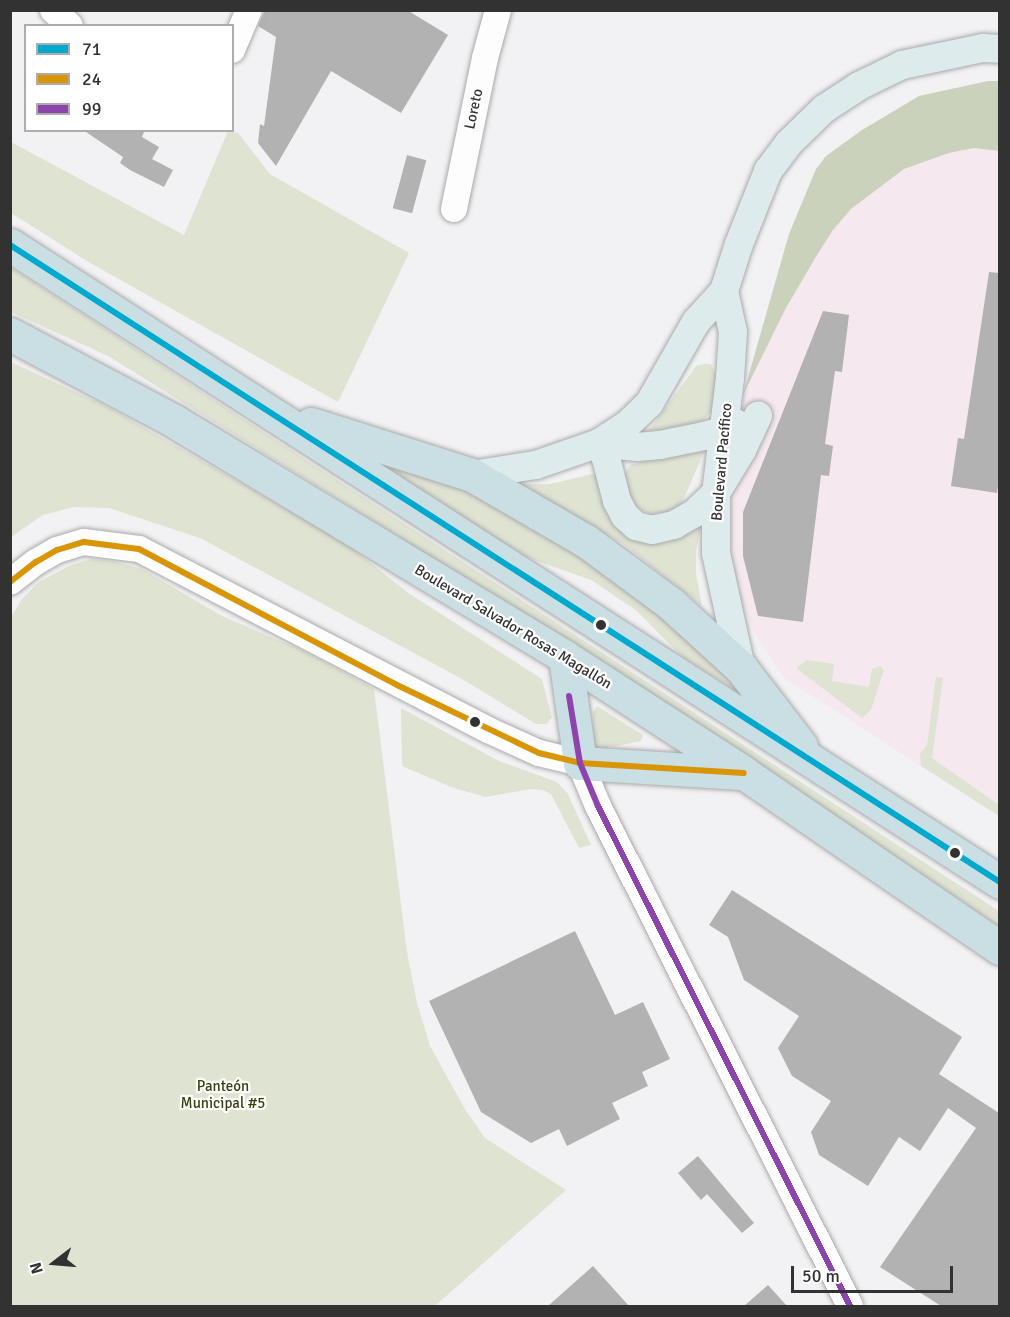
<!DOCTYPE html>
<meta charset="utf-8">
<style>
body{margin:0}
#map{position:relative;width:1010px;height:1317px;overflow:hidden;background:#f2f2f4;font-family:Signika,sans-serif}
div>[style]{position:absolute}
[style*='--x']{left:calc(var(--x)*1px);top:calc(var(--y)*1px);width:calc(var(--w)*1px);rotate:calc(var(--a)*1deg)}
.commercial>*{inset:0;background:#f5e8ef}
.green>*{inset:0;background:#dee3d2}
.forest>*{inset:0;background:#cbd2bb}
.building>*{inset:0;background:#b3b2b3;transform-origin:0 0}
.roads{filter:drop-shadow(0 0 2px #aaaaab) drop-shadow(0 0 2px #aaaaab)}
.secondary>*{height:26px;margin:-13px;padding:0 13px;transform-origin:13px;border-radius:13px;background:#fdfdfd}
.primary>*{height:28px;margin:-14px;padding:0 14px;transform-origin:14px;border-radius:14px;background:#deebed}
.highway>*{height:33px;margin:-16.5px;padding:0 16.5px;transform-origin:16.5px;border-radius:16.5px;background:#cadfe3}
.bus-1>*{height:6px;margin:-3px;padding:0 3px;transform-origin:3px;border-radius:3px;background:#00a9ce}
.bus-2>*{height:6px;margin:-3px;padding:0 3px;transform-origin:3px;border-radius:3px;background:#d99508}
.bus-3>*{height:6px;margin:-3px;padding:0 3px;transform-origin:3px;border-radius:3px;background:#8e44ad}
.dots>*{width:16px;height:16px;translate:-50% -50%;box-sizing:border-box;border:3px solid #fff;border-radius:50%}
span{translate:-50% -50%;white-space:nowrap;text-align:center;line-height:1.15;-webkit-text-stroke:4.5px #fff;paint-order:stroke}
.street-label{font-size:15px;color:#323233}
.park-label{font-size:15px;color:#36410f}
.frame{position:absolute;inset:0;border:12px solid #323233;pointer-events:none}
.legend{position:absolute;left:24px;top:24px;width:210px;height:108px;box-sizing:border-box;background:#fff;border:2px solid #adadad;margin:0;padding:8px 10px;list-style:none;font-size:18px;color:#323233}
.legend li{display:flex;align-items:center;gap:12px;height:30px}
.legend b{width:30px;border:2px solid #adadad}
.north{position:absolute;left:24px;top:1233px;width:60px;height:60px;-webkit-text-stroke:4px #fff;paint-order:stroke;rotate:254deg;font-size:16px;font-weight:700;line-height:24px;text-align:center;color:#323233}
.north::after{content:'';display:block;margin:auto;width:21px;height:27px;background:#323233;clip-path:polygon(50% 0,100% 100%,50% 72%,0 100%)}
.scale{position:absolute;left:791px;top:1266px;width:162px;height:27px;box-sizing:border-box;border:3px solid #323233;border-top:0;padding-left:8px;font-size:18px;line-height:21px;white-space:nowrap;color:#323233;-webkit-text-stroke:4px #fff;paint-order:stroke}
</style>
<div id="map">
<div class="commercial">
<div style="clip-path:polygon(974px 148px,999px 151px,999px 816px,784px 678px,756px 636px,743px 607px,730px 553px,730px 502px,743px 395px,786px 308px,817px 255px,833px 230px,851px 209px,904px 169px,949px 153px)"></div>
</div>
<div class="green">
<div style="clip-path:polygon(228px 131px,238px 133px,270px 174px,409px 253px,338px 402px,92px 264px,11px 213px,11px 142px,184px 235px)"></div>
<div style="clip-path:polygon(10px 267px,999px 911px,999px 926px,817px 804px,388px 530px,108px 356px,11px 312px)"></div>
<div style="clip-path:polygon(11px 362px,108px 407px,347px 544px,407px 592px,542px 679px,552px 718px,546px 724px,536px 724px,462px 679px,200px 538px,109px 508px,74px 507px,43px 515px,11px 537px)"></div>
<div style="clip-path:polygon(704px 364px,711px 364px,716px 375px,713px 410px,704px 420px,695px 424px,645px 436px,696px 366px)"></div>
<div style="clip-path:polygon(301px 413px,484px 494px,648px 599px,755px 703px,681px 656px,637px 611px,591px 580px,523px 556px)"></div>
<div style="clip-path:polygon(693px 446px,701px 447px,704px 452px,681px 505px,665px 513px,650px 514px,636px 507px,625px 491px,624px 476px,630px 465px)"></div>
<div style="clip-path:polygon(601px 472px,618px 526px,635px 541px,654px 542px,702px 523px,696px 550px,696px 573px,702px 606px,622px 543px,513px 484px,550px 484px)"></div>
<div style="clip-path:polygon(91px 559px,112px 561px,142px 569px,222px 616px,304px 651px,374px 689px,407px 952px,417px 1003px,430px 1046px,466px 1111px,485px 1138px,566px 1190px,435px 1306px,11px 1306px,11px 617px,22px 599px,39px 582px,71px 565px)"></div>
<div style="clip-path:polygon(807px 660px,834px 664px,832px 681px,869px 687px,872px 669px,880px 666px,884px 670px,871px 710px,862px 718px,796px 668px)"></div>
<div style="clip-path:polygon(936px 677px,943px 678px,932px 758px,999px 805px,999px 816px,921px 766px,920px 754px,927px 745px)"></div>
<div style="clip-path:polygon(597px 706px,643px 735px,641px 741px,592px 751px,593px 712px)"></div>
<div style="clip-path:polygon(401px 708px,499px 761px,557px 782px,568px 794px,591px 845px,579px 848px,551px 794px,543px 790px,531px 789px,485px 797px,451px 787px,402px 766px)"></div>
</div>
<div class="forest">
<div style="clip-path:polygon(988px 81px,999px 81px,999px 151px,974px 148px,949px 153px,904px 169px,851px 209px,833px 230px,817px 255px,786px 308px,743px 395px,789px 234px,816px 169px,826px 156px,862px 130px,919px 96px)"></div>
</div>
<div class="building">
<div style="clip-path:polygon(265px 10px,407px 10px,448px 35px,401px 113px,331px 71px,276px 166px,258px 143px,260px 124px,264px 126px,276px 37px,258px 26px)"></div>
<div style="clip-path:polygon(83px 130px,145px 130px,142px 137px,159px 147px,152px 159px,173px 170px,164px 187px,130px 170px,120px 163px,123px 157px)"></div>
<div style="left:407px;top:155px;width:20px;height:55px;rotate:15deg"></div>
<div style="clip-path:polygon(989px 272px,999px 273px,999px 479px,997px 493px,951px 486px,958px 438px,964px 439px)"></div>
<div style="clip-path:polygon(823px 311px,849px 315px,842px 372px,835px 371px,825px 444px,833px 446px,829px 476px,821px 475px,803px 622px,758px 616px,743px 556px,743px 512px)"></div>
<div style="clip-path:polygon(732px 890px,962px 1037px,939px 1074px,999px 1113px,999px 1306px,941px 1306px,880px 1267px,976px 1128px,948px 1108px,920px 1151px,899px 1137px,868px 1186px,819px 1155px,811px 1132px,831px 1101px,792px 1076px,778px 1048px,799px 1016px,744px 980px,728px 937px,709px 925px)"></div>
<div style="clip-path:polygon(575px 931px,615px 1015px,643px 1002px,670px 1059px,642px 1072px,648px 1086px,612px 1103px,620px 1119px,567px 1146px,559px 1129px,531px 1143px,481px 1112px,429px 1001px)"></div>
<div style="clip-path:polygon(698px 1156px,754px 1223px,742px 1233px,707px 1194px,701px 1200px,678px 1173px)"></div>
<div style="clip-path:polygon(593px 1266px,629px 1306px,548px 1306px)"></div>
<div style="clip-path:polygon(768px 1285px,787px 1306px,744px 1306px)"></div>
</div>
<div class="roads">
<div class="secondary">
<div style="--x:53;--y:10;--w:23;--a:43"></div>
<div style="--x:232;--y:50;--w:43;--a:-67"></div>
<div style="--x:454;--y:209;--w:154;--a:-78.4"></div>
<div style="--x:485;--y:58;--w:50;--a:-74.8"></div>
<div style="--x:10;--y:582;--w:33;--a:-38"></div>
<div style="--x:36;--y:562;--w:24;--a:-30"></div>
<div style="--x:57;--y:550;--w:28;--a:-17"></div>
<div style="--x:84;--y:542;--w:55;--a:7.3"></div>
<div style="--x:139;--y:549;--w:393;--a:27.4"></div>
<div style="--x:488;--y:730;--w:56;--a:24.3"></div>
<div style="--x:539;--y:753;--w:42;--a:13.7"></div>
<div style="--x:580;--y:763;--w:47;--a:67.3"></div>
<div style="--x:598;--y:806;--w:560;--a:63.25"></div>
</div>
<div class="primary">
<div style="--x:724;--y:291;--w:42;--a:77.6"></div>
<div style="--x:733;--y:332;--w:46;--a:93.7"></div>
<div style="--x:730;--y:378;--w:116;--a:96.9"></div>
<div style="--x:716;--y:493;--w:60;--a:90"></div>
<div style="--x:716;--y:553;--w:118;--a:77.7"></div>
<div style="--x:599;--y:443;--w:17;--a:65"></div>
<div style="--x:606;--y:458;--w:44;--a:75.7"></div>
<div style="--x:617;--y:501;--w:17;--a:62"></div>
<div style="--x:625;--y:516;--w:15;--a:42"></div>
<div style="--x:636;--y:526;--w:16;--a:14"></div>
<div style="--x:652;--y:530;--w:23;--a:-13"></div>
<div style="--x:674;--y:525;--w:24;--a:-30"></div>
<div style="--x:695;--y:513;--w:29;--a:-44"></div>
<div style="--x:716;--y:493;--w:50;--a:-58.8"></div>
<div style="--x:742;--y:450;--w:38;--a:-65"></div>
<div style="--x:599;--y:443;--w:38;--a:6"></div>
<div style="--x:637;--y:447;--w:23;--a:-5"></div>
<div style="--x:660;--y:445;--w:45;--a:-11.6"></div>
<div style="--x:704;--y:436;--w:20;--a:-15"></div>
<div style="--x:723;--y:431;--w:15;--a:-32"></div>
<div style="--x:472;--y:475;--w:65;--a:-8.9"></div>
<div style="--x:536;--y:465;--w:67;--a:-19.2"></div>
<div style="--x:599;--y:443;--w:33;--a:-33"></div>
<div style="--x:627;--y:425;--w:30;--a:-44"></div>
<div style="--x:649;--y:404;--w:95;--a:-60.2"></div>
<div style="--x:696;--y:322;--w:42;--a:-47.9"></div>
<div style="--x:724;--y:291;--w:49;--a:-72.3"></div>
<div style="--x:739;--y:244;--w:79;--a:-68.3"></div>
<div style="--x:768;--y:171;--w:35;--a:-53"></div>
<div style="--x:789;--y:143;--w:49;--a:-44.2"></div>
<div style="--x:824;--y:109;--w:42;--a:-33.3"></div>
<div style="--x:859;--y:86;--w:48;--a:-26"></div>
<div style="--x:902;--y:65;--w:83;--a:-11.9"></div>
<div style="--x:983;--y:48;--w:17;--a:3"></div>
</div>
<div class="highway">
<div style="--x:10;--y:245;--w:1177;--a:32.76"></div>
<div style="--x:10;--y:334;--w:186;--a:27.9"></div>
<div style="--x:174;--y:421;--w:457;--a:31.1"></div>
<div style="--x:565;--y:657;--w:213;--a:32.9"></div>
<div style="--x:744;--y:773;--w:310;--a:34.4"></div>
<div style="--x:311;--y:424;--w:169;--a:17.6"></div>
<div style="--x:472;--y:475;--w:132;--a:30.1"></div>
<div style="--x:586;--y:541;--w:106;--a:36.5"></div>
<div style="--x:671;--y:604;--w:95;--a:42.4"></div>
<div style="--x:741;--y:668;--w:98;--a:52.4"></div>
<div style="--x:565;--y:657;--w:107;--a:81.9"></div>
<div style="--x:580;--y:763;--w:161;--a:3.6"></div>
</div>
</div>
<div class="bus-1">
<div style="--x:10;--y:245;--w:1177;--a:32.76"></div>
</div>
<div class="bus-2">
<div style="--x:10;--y:582;--w:33;--a:-38"></div>
<div style="--x:36;--y:562;--w:24;--a:-30"></div>
<div style="--x:57;--y:550;--w:28;--a:-17"></div>
<div style="--x:84;--y:542;--w:55;--a:7.3"></div>
<div style="--x:139;--y:549;--w:292;--a:27.8"></div>
<div style="--x:397;--y:685;--w:157;--a:25.6"></div>
<div style="--x:539;--y:753;--w:42;--a:13.7"></div>
<div style="--x:580;--y:763;--w:164;--a:3.5"></div>
</div>
<div class="bus-3">
<div style="--x:569;--y:696;--w:68;--a:80.7"></div>
<div style="--x:580;--y:763;--w:47;--a:67.3"></div>
<div style="--x:598;--y:806;--w:560;--a:63.25"></div>
</div>
<div class="dots">
<div style="left:601px;top:625px;background:#323233"></div>
<div style="left:475px;top:722px;background:#323233"></div>
<div style="left:955px;top:853px;background:#323233"></div>
</div>
<div class="street-label">
<span style="left:474px;top:109px;rotate:-78deg">Loreto</span>
<span style="left:722px;top:462px;rotate:-85deg">Boulevard Pacífico</span>
<span style="left:513px;top:627px;rotate:31deg">Boulevard Salvador Rosas Magallón</span>
</div>
<div class="park-label">
<span style="left:223px;top:1095px">Panteón<br>Municipal #5</span>
</div>
<div class="frame"></div>
<ul class="legend">
<li><b style="height:8px;background:#00a9ce"></b>71</li>
<li><b style="height:8px;background:#d99508"></b>24</li>
<li><b style="height:8px;background:#8e44ad"></b>99</li>
</ul>
<div class="north">N</div>
<div class="scale">50 m</div>
</div>
